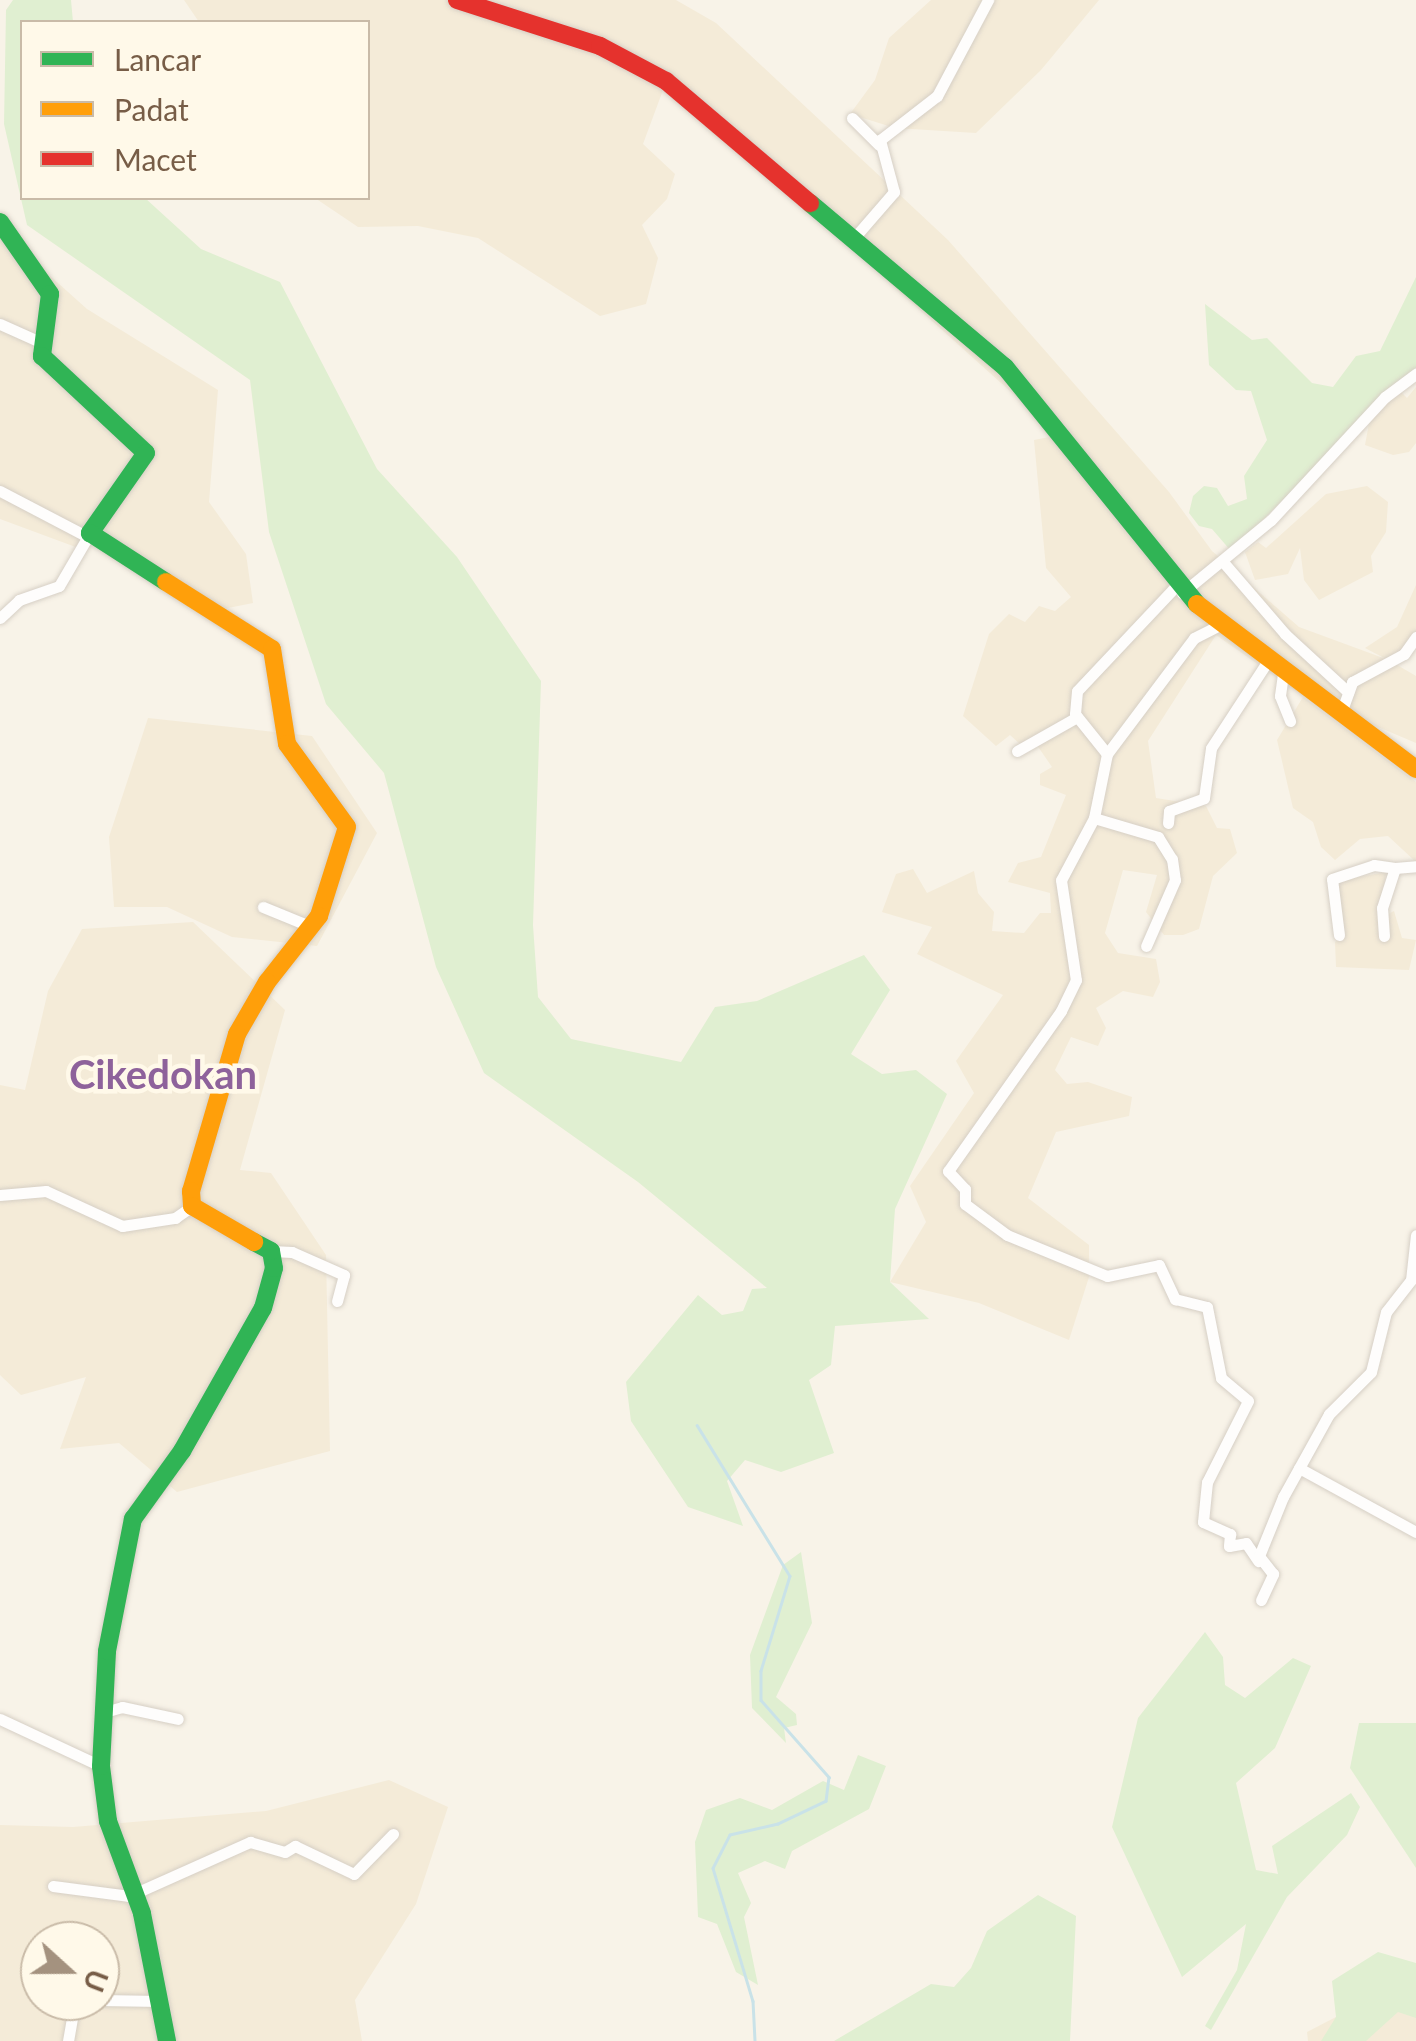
<!DOCTYPE html>
<style>
body{margin:0}
#map{position:relative;width:1416px;height:2041px;overflow:hidden;background:#f8f3e8;font-family:Lato,sans-serif}
div>[style]{position:absolute}
[style*='--x']{left:calc(var(--x)*1px);top:calc(var(--y)*1px);width:calc(var(--w)*1px);rotate:calc(var(--a)*1deg)}
.residential>*{inset:0;background:#f4ebd8}
.green>*{inset:0;background:#e0efd1}
.stream>*{height:2.5px;margin:-1.25px;padding:0 1.25px;transform-origin:1.25px;border-radius:1.25px;background:#c9e2e8}
.roads{filter:drop-shadow(0 0 2px #d6cfc5) drop-shadow(0 0 2px #d6cfc5)}
.street>*{height:11px;margin:-5.5px;padding:0 5.5px;transform-origin:5.5px;border-radius:5.5px;background:#fefdfc}
.fast>*{height:18px;margin:-9px;padding:0 9px;transform-origin:9px;border-radius:9px;background:#30b455}
.slow>*{height:18px;margin:-9px;padding:0 9px;transform-origin:9px;border-radius:9px;background:#ff9f0a}
.jam>*{height:18px;margin:-9px;padding:0 9px;transform-origin:9px;border-radius:9px;background:#e5322d}
span{translate:-50% -50%;white-space:nowrap;text-align:center;line-height:1.15;-webkit-text-stroke:9px #fff9e9;paint-order:stroke}
.quarter-label{font-size:40px;color:#8e629b;font-weight:700}
.legend{position:absolute;left:20px;top:20px;width:350px;height:180px;box-sizing:border-box;background:#fff9e9;border:2px solid #c9bba8;margin:0;padding:12px 18px;list-style:none;font-size:30px;color:#775d47}
.legend li{display:flex;align-items:center;gap:20px;height:50px}
.legend b{width:50px;border:2px solid #c9bba8}
.north{position:absolute;left:20px;top:1921px;width:100px;height:100px;box-sizing:border-box;background:#fff9e9;border:2px solid #c9bba8;border-radius:50%;rotate:111deg;font-size:28px;font-weight:700;line-height:40px;text-align:center;color:#775d47}
.north::after{content:'';display:block;margin:auto;width:35px;height:45px;background:#a4927f;clip-path:polygon(50% 0,100% 100%,50% 72%,0 100%)}
</style>
<div id="map">
<div class="residential">
<div style="clip-path:polygon(184px 0,676px 0,716px 23px,948px 240px,1169px 492px,1212px 551px,1299px 627px,1386px 659px,1365px 648px,1397px 627px,1416px 585px,1416px 634px,1392px 662px,1416px 676px,1416px 743px,1300px 694px,1216px 635px,1148px 741px,1156px 798px,1206px 806px,1217px 828px,1230px 829px,1237px 853px,1213px 876px,1199px 929px,1183px 935px,1164px 935px,1146px 912px,1157px 875px,1123px 870px,1105px 933px,1118px 953px,1156px 959px,1160px 982px,1153px 997px,1123px 991px,1096px 1008px,1106px 1028px,1098px 1046px,1071px 1037px,1055px 1070px,1067px 1084px,1088px 1082px,1132px 1097px,1129px 1116px,1056px 1132px,1028px 1198px,1089px 1245px,1089px 1277px,1069px 1340px,979px 1303px,890px 1282px,926px 1222px,910px 1186px,974px 1093px,956px 1061px,1003px 995px,917px 954px,932px 927px,882px 912px,896px 874px,913px 869px,927px 893px,974px 871px,978px 893px,994px 912px,992px 931px,1024px 933px,1040px 913px,1051px 913px,1050px 893px,1008px 882px,1018px 863px,1041px 857px,1066px 795px,1040px 785px,1040px 774px,1052px 767px,1032px 738px,1020px 744px,1010px 735px,996px 746px,963px 716px,989px 634px,1009px 614px,1025px 622px,1039px 606px,1055px 611px,1071px 597px,1046px 568px,1034px 440px,1059px 435px,666px 82px,643px 144px,675px 174px,667px 199px,642px 225px,658px 258px,646px 304px,600px 316px,478px 238px,418px 226px,358px 227px,315px 198px,368px 198px,368px 22px,199px 22px)"></div>
<div style="clip-path:polygon(931px 0,1099px 0,1041px 70px,976px 133px,895px 128px,850px 114px,875px 80px,889px 38px)"></div>
<div style="clip-path:polygon(0 231px,87px 309px,218px 390px,209px 502px,246px 554px,253px 603px,213px 611px,90px 534px,81px 549px,0 519px)"></div>
<div style="clip-path:polygon(1416px 387px,1416px 443px,1409px 452px,1393px 455px,1365px 445px,1370px 418px,1387px 400px,1401px 392px,1407px 398px)"></div>
<div style="clip-path:polygon(1367px 486px,1388px 502px,1386px 532px,1371px 556px,1373px 572px,1319px 600px,1304px 580px,1300px 548px,1288px 574px,1255px 580px,1245px 552px,1258px 542px,1266px 548px,1326px 494px)"></div>
<div style="clip-path:polygon(1303px 697px,1416px 782px,1416px 862px,1388px 836px,1360px 839px,1335px 860px,1321px 847px,1313px 822px,1293px 808px,1277px 740px)"></div>
<div style="clip-path:polygon(148px 718px,312px 736px,377px 833px,317px 946px,232px 937px,167px 907px,114px 907px,109px 837px)"></div>
<div style="clip-path:polygon(1386px 872px,1379px 921px,1384px 940px,1389px 939px,1386px 915px,1394px 911px,1402px 938px,1416px 940px,1409px 970px,1336px 967px,1335px 942px,1345px 936px,1338px 881px)"></div>
<div style="clip-path:polygon(193px 922px,285px 1010px,240px 1170px,271px 1173px,326px 1255px,330px 1451px,177px 1492px,119px 1443px,60px 1449px,86px 1377px,21px 1395px,0 1375px,0 1085px,25px 1090px,48px 991px,82px 929px)"></div>
<div style="clip-path:polygon(evenodd,389px 1780px,448px 1807px,416px 1904px,355px 2000px,362px 2041px,0 2041px,0 1825px,73px 1827px,266px 1811px,389px 1780px,40px 1941px,100px 1941px,100px 2001px,40px 2001px,40px 1941px)"></div>
<div style="clip-path:polygon(1416px 2010px,1416px 2041px,1308px 2041px,1307px 2032px,1336px 2017px)"></div>
</div>
<div class="green">
<div style="clip-path:polygon(13px 0,71px 0,73px 22px,22px 22px,22px 198px,145px 198px,201px 249px,280px 282px,377px 469px,457px 557px,541px 681px,533px 925px,538px 997px,571px 1039px,681px 1062px,715px 1007px,757px 1001px,864px 955px,890px 990px,851px 1054px,882px 1074px,916px 1070px,947px 1094px,895px 1209px,890px 1282px,929px 1319px,835px 1326px,831px 1365px,809px 1380px,834px 1453px,781px 1472px,745px 1460px,727px 1481px,743px 1526px,688px 1507px,631px 1421px,626px 1382px,698px 1295px,722px 1315px,743px 1311px,752px 1289px,767px 1288px,638px 1182px,484px 1073px,436px 967px,384px 773px,326px 704px,269px 532px,250px 380px,27px 225px,4px 124px,6px 10px)"></div>
<div style="clip-path:polygon(1416px 277px,1416px 369px,1231px 551px,1212px 529px,1199px 526px,1189px 513px,1193px 496px,1204px 486px,1217px 488px,1228px 506px,1247px 499px,1244px 476px,1267px 440px,1251px 391px,1236px 390px,1209px 365px,1205px 304px,1252px 340px,1267px 338px,1312px 383px,1333px 387px,1356px 356px,1380px 351px)"></div>
<div style="clip-path:polygon(801px 1552px,812px 1623px,776px 1697px,796px 1714px,797px 1725px,784px 1728px,786px 1743px,752px 1708px,750px 1655px,783px 1565px)"></div>
<div style="clip-path:polygon(1205px 1632px,1223px 1657px,1225px 1685px,1245px 1698px,1293px 1658px,1311px 1666px,1275px 1748px,1236px 1783px,1256px 1870px,1278px 1874px,1272px 1846px,1351px 1793px,1360px 1807px,1347px 1835px,1287px 1897px,1211px 2030px,1205px 2026px,1237px 1970px,1246px 1924px,1182px 1977px,1112px 1827px,1138px 1718px)"></div>
<div style="clip-path:polygon(1359px 1723px,1416px 1723px,1416px 1868px,1350px 1768px)"></div>
<div style="clip-path:polygon(858px 1755px,886px 1766px,869px 1809px,792px 1851px,785px 1869px,765px 1861px,738px 1873px,751px 1903px,744px 1917px,758px 1985px,736px 1972px,717px 1924px,698px 1917px,695px 1842px,706px 1810px,740px 1798px,772px 1810px,823px 1781px,844px 1790px)"></div>
<div style="clip-path:polygon(1038px 1895px,1076px 1916px,1070px 2041px,834px 2041px,931px 1984px,954px 1987px,971px 1968px,987px 1931px)"></div>
<div style="clip-path:polygon(1378px 1952px,1416px 1963px,1416px 2018px,1398px 2012px,1366px 2041px,1321px 2041px,1336px 2017px,1332px 1981px)"></div>
</div>
<div class="stream">
<div style="--x:697;--y:1425;--w:177;--a:58.4"></div>
<div style="--x:790;--y:1576;--w:99;--a:107"></div>
<div style="--x:761;--y:1671;--w:29;--a:90"></div>
<div style="--x:761;--y:1700;--w:103;--a:48.6"></div>
<div style="--x:829;--y:1777;--w:24;--a:97"></div>
<div style="--x:826;--y:1801;--w:53;--a:154.4"></div>
<div style="--x:778;--y:1824;--w:49;--a:167.1"></div>
<div style="--x:730;--y:1835;--w:37;--a:117"></div>
<div style="--x:713;--y:1868;--w:139;--a:73.3"></div>
<div style="--x:753;--y:2001;--w:40;--a:87.1"></div>
</div>
<div class="roads">
<div class="street">
<div style="--x:852;--y:118;--w:38;--a:45"></div>
<div style="--x:854;--y:238;--w:61;--a:-49"></div>
<div style="--x:894;--y:192;--w:54;--a:-105.1"></div>
<div style="--x:880;--y:140;--w:72;--a:-37.7"></div>
<div style="--x:937;--y:96;--w:109;--a:-62"></div>
<div style="--x:0;--y:324;--w:44;--a:24.2"></div>
<div style="--x:0;--y:491;--w:99;--a:27.6"></div>
<div style="--x:1224;--y:563;--w:94;--a:49.3"></div>
<div style="--x:1285;--y:634;--w:86;--a:42.6"></div>
<div style="--x:1176;--y:586;--w:144;--a:133.3"></div>
<div style="--x:1077;--y:691;--w:23;--a:95"></div>
<div style="--x:1075;--y:714;--w:51;--a:51.3"></div>
<div style="--x:1107;--y:754;--w:65;--a:101.5"></div>
<div style="--x:1094;--y:818;--w:70;--a:118"></div>
<div style="--x:1061;--y:880;--w:101;--a:81.5"></div>
<div style="--x:1076;--y:980;--w:34;--a:116"></div>
<div style="--x:1061;--y:1011;--w:196;--a:125.2"></div>
<div style="--x:948;--y:1171;--w:25;--a:47"></div>
<div style="--x:965;--y:1189;--w:15;--a:90"></div>
<div style="--x:965;--y:1204;--w:52;--a:36.4"></div>
<div style="--x:1007;--y:1235;--w:108;--a:22.3"></div>
<div style="--x:1107;--y:1276;--w:53;--a:-11.9"></div>
<div style="--x:1159;--y:1265;--w:38;--a:65"></div>
<div style="--x:1175;--y:1299;--w:33;--a:14"></div>
<div style="--x:1207;--y:1307;--w:72;--a:78.8"></div>
<div style="--x:1221;--y:1378;--w:35;--a:40"></div>
<div style="--x:1248;--y:1401;--w:91;--a:116.8"></div>
<div style="--x:1207;--y:1482;--w:40;--a:95.7"></div>
<div style="--x:1203;--y:1522;--w:30;--a:24"></div>
<div style="--x:1230;--y:1534;--w:12;--a:95"></div>
<div style="--x:1229;--y:1546;--w:17;--a:-10"></div>
<div style="--x:1246;--y:1543;--w:22;--a:56"></div>
<div style="--x:1182;--y:593;--w:115;--a:-39.4"></div>
<div style="--x:1271;--y:520;--w:168;--a:-47.2"></div>
<div style="--x:1385;--y:397;--w:39;--a:-37"></div>
<div style="--x:0;--y:618;--w:26;--a:-43"></div>
<div style="--x:19;--y:600;--w:42;--a:-19.3"></div>
<div style="--x:59;--y:586;--w:61;--a:-59.7"></div>
<div style="--x:1283;--y:674;--w:22;--a:98"></div>
<div style="--x:1280;--y:696;--w:27;--a:68"></div>
<div style="--x:1342;--y:710;--w:30;--a:-70"></div>
<div style="--x:1352;--y:682;--w:59;--a:-28.3"></div>
<div style="--x:1404;--y:654;--w:21;--a:-55"></div>
<div style="--x:1017;--y:751;--w:69;--a:-29.5"></div>
<div style="--x:1107;--y:754;--w:145;--a:-53.1"></div>
<div style="--x:1194;--y:638;--w:28;--a:-27"></div>
<div style="--x:1094;--y:818;--w:67;--a:16.5"></div>
<div style="--x:1158;--y:837;--w:26;--a:58"></div>
<div style="--x:1172;--y:859;--w:21;--a:82"></div>
<div style="--x:1175;--y:880;--w:72;--a:113.7"></div>
<div style="--x:1168;--y:823;--w:12;--a:-85"></div>
<div style="--x:1169;--y:811;--w:37;--a:-20"></div>
<div style="--x:1204;--y:798;--w:50;--a:-82"></div>
<div style="--x:1211;--y:748;--w:103;--a:-56.9"></div>
<div style="--x:263;--y:907;--w:53;--a:22.2"></div>
<div style="--x:1339;--y:935;--w:56;--a:-97.1"></div>
<div style="--x:1332;--y:879;--w:44;--a:-18.4"></div>
<div style="--x:1374;--y:865;--w:21;--a:8"></div>
<div style="--x:1384;--y:936;--w:28;--a:-94"></div>
<div style="--x:1382;--y:908;--w:42;--a:-72"></div>
<div style="--x:1395;--y:868;--w:21;--a:-5"></div>
<div style="--x:0;--y:1195;--w:46;--a:-5"></div>
<div style="--x:46;--y:1191;--w:84;--a:24.7"></div>
<div style="--x:122;--y:1226;--w:54;--a:-8.6"></div>
<div style="--x:175;--y:1218;--w:21;--a:-35"></div>
<div style="--x:271;--y:1251;--w:21;--a:3"></div>
<div style="--x:292;--y:1252;--w:57;--a:23.9"></div>
<div style="--x:344;--y:1275;--w:27;--a:105"></div>
<div style="--x:1299;--y:1468;--w:133;--a:28.7"></div>
<div style="--x:1261;--y:1600;--w:29;--a:-65"></div>
<div style="--x:1273;--y:1574;--w:23;--a:-128"></div>
<div style="--x:1259;--y:1556;--w:64;--a:-67.9"></div>
<div style="--x:1283;--y:1497;--w:95;--a:-61"></div>
<div style="--x:1329;--y:1414;--w:59;--a:-45"></div>
<div style="--x:1371;--y:1372;--w:62;--a:-76"></div>
<div style="--x:1386;--y:1312;--w:41;--a:-52"></div>
<div style="--x:1411;--y:1280;--w:45;--a:-83.7"></div>
<div style="--x:101;--y:1713;--w:22;--a:-16"></div>
<div style="--x:122;--y:1707;--w:57;--a:12.1"></div>
<div style="--x:0;--y:1719;--w:111;--a:25"></div>
<div style="--x:53;--y:1886;--w:77;--a:7.5"></div>
<div style="--x:129;--y:1896;--w:133;--a:-24.1"></div>
<div style="--x:250;--y:1842;--w:36;--a:16"></div>
<div style="--x:285;--y:1852;--w:12;--a:-31"></div>
<div style="--x:295;--y:1846;--w:65;--a:25.4"></div>
<div style="--x:354;--y:1874;--w:56;--a:-45.7"></div>
<div style="--x:100;--y:2000;--w:60;--a:1"></div>
<div style="--x:68;--y:2041;--w:41;--a:-80.1"></div>
</div>
<div class="fast">
<div style="--x:810;--y:203;--w:255;--a:40.1"></div>
<div style="--x:1005;--y:367;--w:305;--a:51"></div>
<div style="--x:0;--y:222;--w:88;--a:55.2"></div>
<div style="--x:50;--y:294;--w:63;--a:97.4"></div>
<div style="--x:42;--y:356;--w:142;--a:43"></div>
<div style="--x:146;--y:453;--w:98;--a:125"></div>
<div style="--x:90;--y:533;--w:90;--a:32.8"></div>
<div style="--x:167;--y:2041;--w:130;--a:-101.1"></div>
<div style="--x:142;--y:1913;--w:98;--a:-110.3"></div>
<div style="--x:108;--y:1821;--w:55;--a:-97.3"></div>
<div style="--x:101;--y:1766;--w:115;--a:-87"></div>
<div style="--x:107;--y:1651;--w:135;--a:-78.9"></div>
<div style="--x:133;--y:1519;--w:84;--a:-54.2"></div>
<div style="--x:182;--y:1451;--w:164;--a:-60.5"></div>
<div style="--x:263;--y:1308;--w:41;--a:-74.6"></div>
<div style="--x:274;--y:1268;--w:17;--a:-100"></div>
<div style="--x:271;--y:1251;--w:19;--a:-152"></div>
</div>
<div class="slow">
<div style="--x:166;--y:582;--w:125;--a:32.3"></div>
<div style="--x:272;--y:649;--w:96;--a:81"></div>
<div style="--x:287;--y:744;--w:102;--a:54.1"></div>
<div style="--x:347;--y:827;--w:93;--a:107.5"></div>
<div style="--x:319;--y:916;--w:84;--a:128.2"></div>
<div style="--x:267;--y:982;--w:60;--a:120"></div>
<div style="--x:237;--y:1034;--w:164;--a:106.3"></div>
<div style="--x:191;--y:1191;--w:15;--a:86"></div>
<div style="--x:192;--y:1206;--w:72;--a:30.1"></div>
<div style="--x:1197;--y:604;--w:274;--a:37"></div>
</div>
<div class="jam">
<div style="--x:457;--y:0;--w:150;--a:17.8"></div>
<div style="--x:600;--y:46;--w:75;--a:27.9"></div>
<div style="--x:666;--y:81;--w:189;--a:40.3"></div>
</div>
</div>
<div class="quarter-label">
<span style="left:163px;top:1074px">Cikedokan</span>
</div>
<ul class="legend">
<li><b style="height:12px;background:#30b455"></b>Lancar</li>
<li><b style="height:12px;background:#ff9f0a"></b>Padat</li>
<li><b style="height:12px;background:#e5322d"></b>Macet</li>
</ul>
<div class="north">U</div>
</div>
